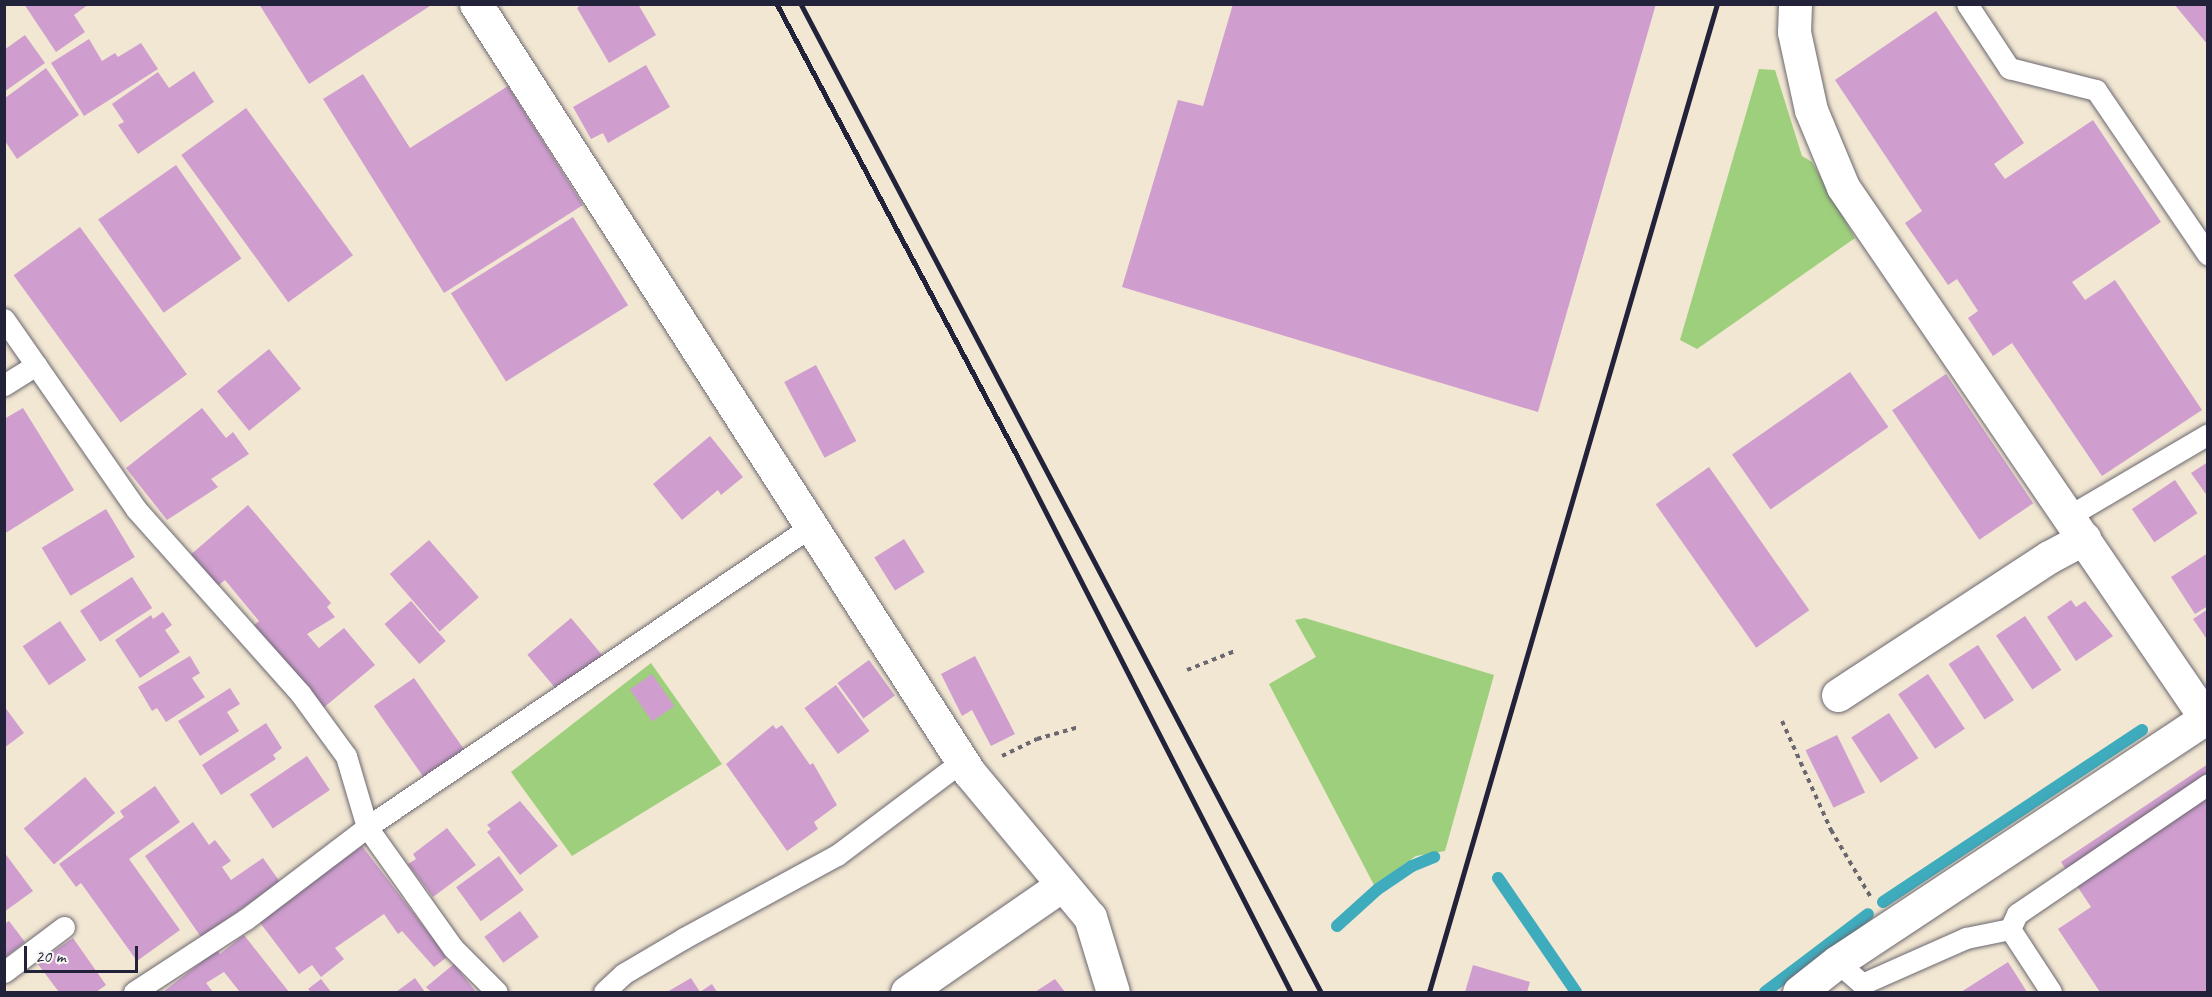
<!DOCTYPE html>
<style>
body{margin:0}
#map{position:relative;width:2212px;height:997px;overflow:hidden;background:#f2e7d2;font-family:Caveat,sans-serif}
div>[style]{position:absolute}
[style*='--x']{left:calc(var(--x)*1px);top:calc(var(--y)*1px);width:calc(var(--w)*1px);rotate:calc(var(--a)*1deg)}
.green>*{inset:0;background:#9ecf7d}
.stream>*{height:12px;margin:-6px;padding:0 6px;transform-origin:6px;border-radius:6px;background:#3facbe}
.building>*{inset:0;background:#cf9ecf;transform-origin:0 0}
.path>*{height:4px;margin-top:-2px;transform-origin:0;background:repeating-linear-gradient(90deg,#6b6770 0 4.5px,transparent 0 9px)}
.roads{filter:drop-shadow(0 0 2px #6b6770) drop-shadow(0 0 2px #6b6770)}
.lane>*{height:21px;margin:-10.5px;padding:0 10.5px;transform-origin:10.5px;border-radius:10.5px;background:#fff}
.street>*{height:33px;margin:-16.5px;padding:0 16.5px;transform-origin:16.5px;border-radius:16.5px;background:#fff}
.rail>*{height:4.5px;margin:-2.25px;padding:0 2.25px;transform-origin:2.25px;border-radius:2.25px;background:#22223b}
span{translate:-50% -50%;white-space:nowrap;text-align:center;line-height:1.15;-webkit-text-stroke:5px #f6f6f2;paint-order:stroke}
.frame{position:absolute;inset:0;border:6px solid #22223b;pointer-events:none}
.scale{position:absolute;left:24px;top:946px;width:114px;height:27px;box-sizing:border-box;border:3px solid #22223b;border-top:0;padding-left:8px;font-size:18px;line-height:21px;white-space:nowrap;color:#22223b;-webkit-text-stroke:4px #f6f6f2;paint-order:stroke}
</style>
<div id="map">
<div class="green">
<div style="clip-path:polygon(1759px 69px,1775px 70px,1802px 156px,1812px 162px,1855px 238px,1697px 349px,1680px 340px)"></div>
<div style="clip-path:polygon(1305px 618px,1494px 675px,1445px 851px,1416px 856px,1374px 885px,1269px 684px,1316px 657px,1295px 620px)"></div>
<div style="clip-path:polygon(651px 663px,722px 764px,572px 856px,511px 772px)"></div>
</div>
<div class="stream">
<div style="--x:1498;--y:878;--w:138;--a:55.6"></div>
<div style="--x:1883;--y:902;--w:311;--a:-33.6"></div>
<div style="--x:1337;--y:926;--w:55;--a:-42.1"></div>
<div style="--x:1378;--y:889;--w:41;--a:-34.1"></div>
<div style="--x:1412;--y:866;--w:24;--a:-22"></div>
<div style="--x:1765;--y:992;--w:129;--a:-37.1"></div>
</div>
<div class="building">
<div style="clip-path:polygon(24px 4px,89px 4px,74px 15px,85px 32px,56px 52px)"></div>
<div style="clip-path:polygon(259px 4px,433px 4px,309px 84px)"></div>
<div style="clip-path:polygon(582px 4px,638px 4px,656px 35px,609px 63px,577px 8px)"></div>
<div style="clip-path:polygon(1233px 4px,1656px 4px,1538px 412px,1122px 287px,1178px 100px,1203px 106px)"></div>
<div style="clip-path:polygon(2174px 4px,2208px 4px,2208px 45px)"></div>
<div style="clip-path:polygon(1936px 11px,2024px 143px,1994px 164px,2005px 179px,2093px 120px,2161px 222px,2072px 282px,2085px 300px,2115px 280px,2202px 410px,2102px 476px,2012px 343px,1993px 356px,1968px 318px,1978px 311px,1957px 279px,1948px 285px,1905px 223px,1922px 211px,1835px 80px)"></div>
<div style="clip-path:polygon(25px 35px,45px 63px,4px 92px,4px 50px)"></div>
<div style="clip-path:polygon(89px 39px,102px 61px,115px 53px,118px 57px,141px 43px,158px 69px,84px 116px,51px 63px)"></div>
<div style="clip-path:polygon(646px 65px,670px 107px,608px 143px,603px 133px,591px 139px,573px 107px)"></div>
<div style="clip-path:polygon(46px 68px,79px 115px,17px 159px,5px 141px,5px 98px)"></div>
<div style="clip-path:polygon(194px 71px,214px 102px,138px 154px,118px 125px,124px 122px,112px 104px,158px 72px,169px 88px)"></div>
<div style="clip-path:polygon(363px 74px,410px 148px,508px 86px,583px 205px,444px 293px,323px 99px)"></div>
<div style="left:246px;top:108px;width:182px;height:80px;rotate:54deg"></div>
<div style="left:176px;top:165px;width:114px;height:95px;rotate:55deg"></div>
<div style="left:573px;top:217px;width:104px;height:144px;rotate:58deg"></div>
<div style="left:80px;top:227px;width:182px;height:82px;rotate:54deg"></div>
<div style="left:269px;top:349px;width:51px;height:67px;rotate:51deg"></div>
<div style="left:816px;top:365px;width:86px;height:36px;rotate:62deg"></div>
<div style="left:1850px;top:372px;width:67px;height:144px;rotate:55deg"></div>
<div style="left:1946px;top:374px;width:156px;height:65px;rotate:56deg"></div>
<div style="clip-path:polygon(23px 408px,74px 490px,4px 534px,4px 419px)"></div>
<div style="clip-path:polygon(202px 408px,226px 438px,233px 432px,249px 454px,211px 479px,218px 487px,167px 520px,126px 468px)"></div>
<div style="clip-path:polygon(710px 436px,743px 477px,721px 495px,718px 490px,682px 520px,653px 484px)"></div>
<div style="clip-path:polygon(2208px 462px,2208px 497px,2191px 473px)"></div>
<div style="left:1709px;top:467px;width:175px;height:65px;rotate:55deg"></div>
<div style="left:2175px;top:480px;width:40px;height:52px;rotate:56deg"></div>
<div style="clip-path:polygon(248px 505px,331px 603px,327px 607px,335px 617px,307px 634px,319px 648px,344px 628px,375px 665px,322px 709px,252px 627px,259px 621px,225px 580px,215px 588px,188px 557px)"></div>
<div style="left:106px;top:509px;width:56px;height:75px;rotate:59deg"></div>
<div style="left:904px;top:539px;width:39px;height:35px;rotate:58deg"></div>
<div style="left:429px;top:540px;width:76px;height:52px;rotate:49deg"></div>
<div style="clip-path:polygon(2208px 553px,2208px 606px,2195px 614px,2171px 577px)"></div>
<div style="left:132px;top:577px;width:37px;height:62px;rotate:57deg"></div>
<div style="clip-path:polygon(2071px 600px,2076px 607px,2085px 601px,2113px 636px,2076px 661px,2047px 617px)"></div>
<div style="left:411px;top:601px;width:53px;height:35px;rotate:49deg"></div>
<div style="clip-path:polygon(2208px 609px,2208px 641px,2193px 619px)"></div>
<div style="clip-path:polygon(163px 612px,172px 625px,165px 630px,180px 652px,140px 678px,115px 640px,151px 615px,153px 619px)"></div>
<div style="left:2025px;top:616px;width:65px;height:35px;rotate:56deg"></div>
<div style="left:571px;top:618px;width:52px;height:57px;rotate:50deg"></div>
<div style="left:60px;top:621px;width:47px;height:45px;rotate:56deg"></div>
<div style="left:1978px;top:645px;width:66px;height:35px;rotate:57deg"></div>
<div style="clip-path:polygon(190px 656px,200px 673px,192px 678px,205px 697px,166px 722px,157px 708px,152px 711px,138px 687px)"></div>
<div style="clip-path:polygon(975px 656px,1015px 734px,991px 746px,972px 710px,962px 716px,941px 674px)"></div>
<div style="left:869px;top:660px;width:44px;height:39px;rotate:54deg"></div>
<div style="left:652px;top:674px;width:39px;height:27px;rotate:55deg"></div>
<div style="left:1928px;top:674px;width:66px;height:36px;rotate:56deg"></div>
<div style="left:414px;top:678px;width:88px;height:49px;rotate:55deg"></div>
<div style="left:836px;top:685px;width:57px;height:39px;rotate:54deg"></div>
<div style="clip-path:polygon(230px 688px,240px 704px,227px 712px,239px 731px,200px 756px,178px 721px)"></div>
<div style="clip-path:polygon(4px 706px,24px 733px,4px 748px)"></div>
<div style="left:1889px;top:713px;width:54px;height:45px;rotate:57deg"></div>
<div style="clip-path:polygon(266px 723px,282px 748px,273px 755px,276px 759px,221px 795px,202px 765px)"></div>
<div style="clip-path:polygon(773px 725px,776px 729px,782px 725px,810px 765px,813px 763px,837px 805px,814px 822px,818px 829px,787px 851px,726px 764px)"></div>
<div style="left:1837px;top:735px;width:64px;height:35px;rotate:64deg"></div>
<div style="left:307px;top:756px;width:41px;height:69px;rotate:56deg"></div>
<div style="clip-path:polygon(2208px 764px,2208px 992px,2100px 992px,2058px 929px,2091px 907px,2061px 862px)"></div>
<div style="left:85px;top:777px;width:47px;height:80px;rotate:50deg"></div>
<div style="clip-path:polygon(155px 786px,180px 822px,129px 859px,180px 930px,137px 961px,81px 883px,76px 887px,59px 864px,124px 817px,120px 811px)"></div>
<div style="clip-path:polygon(520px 801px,558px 846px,520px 875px,487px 832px,491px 829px,487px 825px)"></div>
<div style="clip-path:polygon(193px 822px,209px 845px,215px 840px,231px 861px,222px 867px,231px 880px,263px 858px,280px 882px,201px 937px,145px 856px)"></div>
<div style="clip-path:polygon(447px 828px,476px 865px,433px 897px,408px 864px,416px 859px,413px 854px)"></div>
<div style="clip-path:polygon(362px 846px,447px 957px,434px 967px,402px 931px,398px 934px,384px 914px,335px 948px,344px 959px,321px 977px,312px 965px,299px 974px,258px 920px)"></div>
<div style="clip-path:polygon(4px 852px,33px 891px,4px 912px)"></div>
<div style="left:499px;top:856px;width:42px;height:53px;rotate:54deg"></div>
<div style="left:520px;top:911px;width:32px;height:44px;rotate:54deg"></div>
<div style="clip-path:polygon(9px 921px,25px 942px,4px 958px,4px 924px)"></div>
<div style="clip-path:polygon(244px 935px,289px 992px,240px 992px,224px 972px,206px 983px,213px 992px,163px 992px,217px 950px,220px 954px)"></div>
<div style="clip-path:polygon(73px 938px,106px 985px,96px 992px,59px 992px,37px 963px)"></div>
<div style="clip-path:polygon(2008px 962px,2027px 992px,1961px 992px)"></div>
<div style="clip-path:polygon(454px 964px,476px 992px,431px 992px,426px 987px)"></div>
<div style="clip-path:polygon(1473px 965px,1530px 982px,1527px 992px,1465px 992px)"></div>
<div style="clip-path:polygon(415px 978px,425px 992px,396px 992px)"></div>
<div style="clip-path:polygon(691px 978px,700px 992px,712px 984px,717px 992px,667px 992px)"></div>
<div style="clip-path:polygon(321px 979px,331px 992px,311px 992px,308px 989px)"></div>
<div style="clip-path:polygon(1055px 979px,1065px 992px,1035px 992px)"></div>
</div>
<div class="path">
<div style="--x:1187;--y:670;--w:52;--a:-21.6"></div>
<div style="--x:1782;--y:721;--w:120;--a:65.8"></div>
<div style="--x:1831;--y:830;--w:77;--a:59.4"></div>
<div style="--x:1002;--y:756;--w:39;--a:-26"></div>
<div style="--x:1037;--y:739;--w:44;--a:-15.9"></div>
</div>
<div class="roads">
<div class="lane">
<div style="--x:1967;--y:4;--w:77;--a:56.7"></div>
<div style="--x:2009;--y:68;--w:90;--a:14.2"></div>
<div style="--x:2096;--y:90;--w:199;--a:55.8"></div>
<div style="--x:4;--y:319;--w:231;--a:55.2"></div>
<div style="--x:136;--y:509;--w:246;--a:48.3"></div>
<div style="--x:300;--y:693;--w:78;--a:53.9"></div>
<div style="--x:346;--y:756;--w:74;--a:73.5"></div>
<div style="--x:367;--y:827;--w:148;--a:54.6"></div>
<div style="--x:453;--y:948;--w:62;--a:45"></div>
<div style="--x:4;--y:385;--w:38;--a:-32"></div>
<div style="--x:2069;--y:516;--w:161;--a:-30.5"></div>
<div style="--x:2010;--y:929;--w:17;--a:-65"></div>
<div style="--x:2017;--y:914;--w:231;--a:-34.2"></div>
<div style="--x:1837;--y:962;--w:33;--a:41"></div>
<div style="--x:1862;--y:984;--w:114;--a:-23.9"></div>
<div style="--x:1966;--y:938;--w:45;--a:-11.6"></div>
<div style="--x:2010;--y:929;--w:75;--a:56.9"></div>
<div style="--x:4;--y:972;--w:75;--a:-36.9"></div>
<div style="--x:134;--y:992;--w:134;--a:-33.1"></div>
<div style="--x:246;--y:919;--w:152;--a:-37.2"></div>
<div style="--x:367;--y:827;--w:539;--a:-34.1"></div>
<div style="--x:604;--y:992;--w:26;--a:-43"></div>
<div style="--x:623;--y:974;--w:71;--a:-30.5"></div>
<div style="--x:684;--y:938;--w:174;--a:-28.5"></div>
<div style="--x:837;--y:855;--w:156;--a:-36.9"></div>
</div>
<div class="street">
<div style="--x:476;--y:4;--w:913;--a:57.3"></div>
<div style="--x:969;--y:772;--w:189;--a:50.2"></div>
<div style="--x:1090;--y:917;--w:78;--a:73"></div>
<div style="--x:1795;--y:4;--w:28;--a:92"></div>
<div style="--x:1794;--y:32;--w:80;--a:77.7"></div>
<div style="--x:1811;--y:110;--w:83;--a:67.4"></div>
<div style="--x:1843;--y:187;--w:642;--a:55.67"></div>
<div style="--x:1838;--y:695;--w:252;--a:-33.2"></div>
<div style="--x:2049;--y:557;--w:40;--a:-28"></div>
<div style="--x:907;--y:992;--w:188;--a:-34.6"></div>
<div style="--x:1799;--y:992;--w:48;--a:-38.3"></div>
<div style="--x:1837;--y:962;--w:445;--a:-33.5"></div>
</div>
</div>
<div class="rail">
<div style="--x:777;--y:4;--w:518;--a:62"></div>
<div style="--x:1020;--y:461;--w:596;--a:62.96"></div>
<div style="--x:801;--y:4;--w:1116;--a:62.24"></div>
<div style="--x:1429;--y:992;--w:1029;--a:-73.75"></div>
</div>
<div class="frame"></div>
<div class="scale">20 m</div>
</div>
